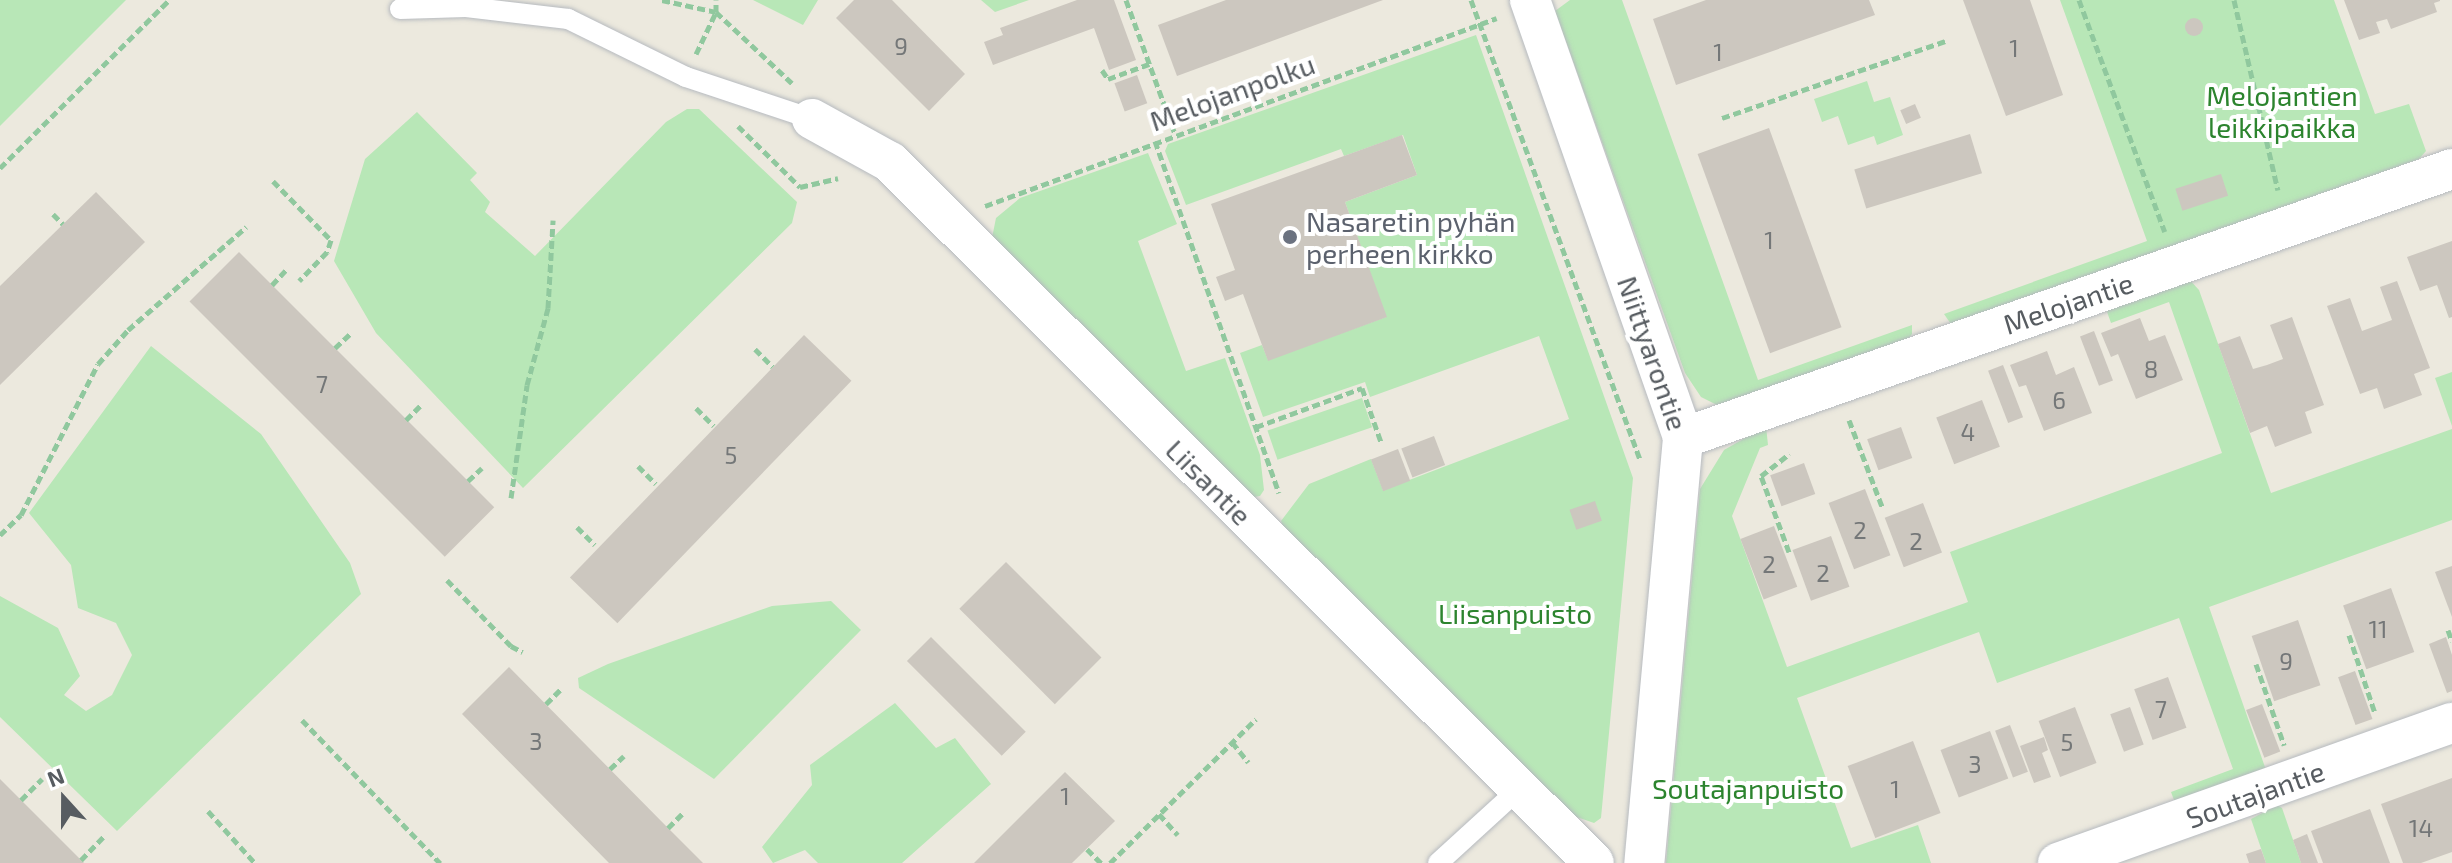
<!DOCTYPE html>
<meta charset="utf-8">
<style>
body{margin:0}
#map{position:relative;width:2452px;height:863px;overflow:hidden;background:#ece9de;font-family:"Exo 2",sans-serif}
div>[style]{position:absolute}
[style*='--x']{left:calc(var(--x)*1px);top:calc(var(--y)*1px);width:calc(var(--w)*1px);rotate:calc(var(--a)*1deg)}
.green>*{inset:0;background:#b8e7b7;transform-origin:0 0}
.building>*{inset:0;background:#ccc7bf;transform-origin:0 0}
.round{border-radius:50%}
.path>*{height:5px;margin-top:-2.5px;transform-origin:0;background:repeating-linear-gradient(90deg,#90c89e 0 8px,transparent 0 12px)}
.roads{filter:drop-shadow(0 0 2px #b6babf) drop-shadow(0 0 2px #b6babf)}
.lane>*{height:20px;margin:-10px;padding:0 10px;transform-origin:10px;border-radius:10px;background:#fff}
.street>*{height:40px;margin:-20px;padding:0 20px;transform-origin:20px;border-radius:20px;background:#fff}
.dots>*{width:22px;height:22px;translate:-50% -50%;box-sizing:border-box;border:4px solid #fff;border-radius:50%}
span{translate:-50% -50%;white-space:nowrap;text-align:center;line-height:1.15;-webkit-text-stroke:8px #fff;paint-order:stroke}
.number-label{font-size:24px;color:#747778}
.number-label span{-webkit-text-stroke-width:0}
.street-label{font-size:28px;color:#575c61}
.park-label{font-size:28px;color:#2c842e}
.worship-label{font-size:28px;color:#5b616d}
.left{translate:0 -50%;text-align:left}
.north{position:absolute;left:24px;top:759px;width:80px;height:80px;-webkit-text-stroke:6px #fff;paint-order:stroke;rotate:339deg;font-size:22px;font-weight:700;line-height:32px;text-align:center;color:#575c61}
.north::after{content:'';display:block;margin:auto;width:28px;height:36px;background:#575c61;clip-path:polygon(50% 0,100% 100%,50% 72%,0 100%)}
</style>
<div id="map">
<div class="green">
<div style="clip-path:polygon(0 0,126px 0,0 126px)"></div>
<div style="clip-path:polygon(753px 0,818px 0,803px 25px)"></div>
<div style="clip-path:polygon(981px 0,1029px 0,995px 12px)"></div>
<div style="clip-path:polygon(1570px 0,1622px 0,1758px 380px,1912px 325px,1912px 334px,1902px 347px,1738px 405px,1717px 405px,1701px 397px,1685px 373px,1555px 11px)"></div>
<div style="clip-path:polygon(2060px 0,2334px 0,2375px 114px,2409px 104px,2426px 151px,2419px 159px,1953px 327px,1944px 314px,2147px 241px)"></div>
<div style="clip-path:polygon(1476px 35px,1633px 478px,1601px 818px,1594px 823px,1568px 814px,1284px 529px,1281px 521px,1309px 484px,1371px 459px,1383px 490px,1569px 419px,1539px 336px,1370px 397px,1365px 382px,1263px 417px,1240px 353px,1262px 345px,1268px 360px,1386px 317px,1345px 202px,1417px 175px,1403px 135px,1344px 156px,1341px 149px,1186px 205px,1165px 151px,1168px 144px)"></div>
<div style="clip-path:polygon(1867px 81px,1874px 102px,1890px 97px,1903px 135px,1877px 145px,1874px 136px,1848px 145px,1838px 116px,1822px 122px,1814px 99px)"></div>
<div style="clip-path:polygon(687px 109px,699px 109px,797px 202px,792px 223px,523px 488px,376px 333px,334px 261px,365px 159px,417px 112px,477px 173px,470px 180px,490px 202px,485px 212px,535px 256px,666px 122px)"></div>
<div style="clip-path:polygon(1148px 153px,1177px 224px,1138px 241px,1186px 371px,1225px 358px,1260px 455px,1264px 490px,1260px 496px,1254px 497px,992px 238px,996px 218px,1020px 198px)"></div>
<div style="clip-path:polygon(2187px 277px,2199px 290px,2271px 493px,2452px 429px,2452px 520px,2209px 607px,2266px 770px,2177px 808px,2171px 792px,2233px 769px,2179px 618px,1997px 683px,1979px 632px,1797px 698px,1851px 848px,1918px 825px,1931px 863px,1666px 863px,1700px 489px,1724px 450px,1766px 426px,1768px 445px,1760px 448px,1732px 516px,1787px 667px,1968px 602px,1950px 552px,2222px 453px,2169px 302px,2111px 323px,2105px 306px)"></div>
<div style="clip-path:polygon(151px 346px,261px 434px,350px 563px,361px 594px,117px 831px,0 717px,0 596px,58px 628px,80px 676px,64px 695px,86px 711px,112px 695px,132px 655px,116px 623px,78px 608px,71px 565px,29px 513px)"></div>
<div style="clip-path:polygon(2452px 372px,2452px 426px,2435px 378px)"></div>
<div style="left:1362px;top:398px;width:31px;height:100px;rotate:71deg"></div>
<div style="clip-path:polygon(831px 601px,861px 630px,714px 779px,579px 688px,578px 678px,608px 664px,772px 606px)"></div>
<div style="clip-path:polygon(895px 703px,936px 748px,955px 738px,991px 784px,902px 863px,818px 863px,805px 850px,773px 863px,762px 847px,812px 785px,810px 765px)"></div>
<div style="clip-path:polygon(2277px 805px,2282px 808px,2301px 863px,2266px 863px,2251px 819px)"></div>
</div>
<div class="building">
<div style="clip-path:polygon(854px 0,892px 0,965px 74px,929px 111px,836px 18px)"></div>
<div style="clip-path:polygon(1077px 0,1114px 0,1136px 60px,1109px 70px,1094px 28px,993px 65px,984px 42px,1003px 35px,1000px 28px)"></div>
<div style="clip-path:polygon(1226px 0,1383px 0,1177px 76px,1158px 25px)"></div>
<div style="clip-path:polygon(1706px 0,1869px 0,1875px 15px,1676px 85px,1653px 19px)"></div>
<div style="clip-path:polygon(1963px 0,2030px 0,2063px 95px,2006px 116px)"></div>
<div style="clip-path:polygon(2344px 0,2440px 0,2440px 1px,2434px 3px,2437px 12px,2391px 29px,2387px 19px,2376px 22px,2380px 33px,2359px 40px)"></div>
<div class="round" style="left:2185px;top:18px;width:18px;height:18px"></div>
<div style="left:1137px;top:75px;width:30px;height:24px;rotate:70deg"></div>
<div style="left:1915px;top:104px;width:15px;height:16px;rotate:67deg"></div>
<div style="left:1769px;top:128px;width:212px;height:76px;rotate:70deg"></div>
<div style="left:1970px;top:134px;width:41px;height:121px;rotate:73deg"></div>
<div style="clip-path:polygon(1402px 135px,1417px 175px,1345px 202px,1387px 317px,1268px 361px,1243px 294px,1225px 301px,1216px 277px,1235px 270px,1211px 204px)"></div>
<div style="left:2221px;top:174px;width:23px;height:48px;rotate:72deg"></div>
<div style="clip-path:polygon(96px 192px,145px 242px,0 385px,0 286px)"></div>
<div style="clip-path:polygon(2452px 241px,2452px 317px,2449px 318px,2437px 285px,2420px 291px,2407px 257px)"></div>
<div style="left:239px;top:252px;width:361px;height:70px;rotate:45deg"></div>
<div style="clip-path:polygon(2397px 281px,2430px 368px,2414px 374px,2422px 395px,2384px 409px,2377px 388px,2360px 394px,2327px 306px,2350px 298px,2362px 331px,2392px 320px,2380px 287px)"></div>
<div style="clip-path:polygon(2292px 317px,2324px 405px,2305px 412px,2312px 433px,2275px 447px,2267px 426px,2250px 433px,2218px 344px,2240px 336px,2253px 369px,2267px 365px,2283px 359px,2270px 325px)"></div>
<div style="clip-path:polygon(2140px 318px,2149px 341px,2165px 335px,2183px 380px,2136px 399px,2118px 354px,2111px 357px,2101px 333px)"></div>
<div style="left:2094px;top:331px;width:53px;height:15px;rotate:69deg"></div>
<div style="left:804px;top:335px;width:66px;height:337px;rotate:44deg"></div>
<div style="clip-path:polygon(2047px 351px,2056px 375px,2074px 367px,2092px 413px,2044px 431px,2026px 385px,2019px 387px,2010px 365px)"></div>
<div style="left:2003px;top:365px;width:56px;height:16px;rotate:69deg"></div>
<div style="left:1982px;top:400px;width:50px;height:49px;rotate:69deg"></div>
<div style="left:1901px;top:427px;width:33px;height:36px;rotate:70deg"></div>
<div style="left:1434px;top:436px;width:31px;height:35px;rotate:69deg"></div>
<div style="left:1398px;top:449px;width:34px;height:29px;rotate:69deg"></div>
<div style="left:1804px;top:463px;width:33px;height:36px;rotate:70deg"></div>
<div style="left:1865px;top:489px;width:71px;height:39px;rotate:69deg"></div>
<div style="left:1595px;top:501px;width:21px;height:27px;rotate:71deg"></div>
<div style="left:1923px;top:503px;width:53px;height:41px;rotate:69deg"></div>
<div style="left:1774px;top:526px;width:65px;height:36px;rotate:69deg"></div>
<div style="left:1831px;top:536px;width:54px;height:41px;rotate:70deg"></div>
<div style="left:1006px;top:562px;width:135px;height:66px;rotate:45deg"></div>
<div style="clip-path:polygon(2452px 566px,2452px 617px,2435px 572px)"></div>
<div style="left:2391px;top:588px;width:68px;height:51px;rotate:70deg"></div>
<div style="left:2298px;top:620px;width:69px;height:49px;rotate:71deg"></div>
<div style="left:931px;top:637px;width:134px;height:34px;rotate:45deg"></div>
<div style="clip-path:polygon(2446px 637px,2452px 655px,2452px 691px,2447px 693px,2429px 644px)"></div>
<div style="clip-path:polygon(509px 667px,668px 828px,703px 863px,609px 863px,462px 714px)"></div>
<div style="left:2355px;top:671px;width:51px;height:18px;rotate:70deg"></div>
<div style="left:2168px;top:677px;width:54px;height:36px;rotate:70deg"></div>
<div style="left:2262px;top:704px;width:51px;height:17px;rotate:69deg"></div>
<div style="left:2075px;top:707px;width:60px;height:39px;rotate:69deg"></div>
<div style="left:2130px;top:707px;width:40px;height:21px;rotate:70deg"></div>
<div style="left:2010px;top:725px;width:50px;height:16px;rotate:69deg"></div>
<div style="left:1990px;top:731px;width:51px;height:53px;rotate:69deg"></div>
<div style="clip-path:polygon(2044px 737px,2048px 750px,2042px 753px,2051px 777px,2034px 783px,2020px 746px)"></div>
<div style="left:1913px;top:741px;width:77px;height:70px;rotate:69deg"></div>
<div style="clip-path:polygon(1065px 772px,1115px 821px,1072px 863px,974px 863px)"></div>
<div style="clip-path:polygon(2452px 778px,2452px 852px,2421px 863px,2403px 863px,2381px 804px)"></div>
<div style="clip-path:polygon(0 779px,84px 863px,0 863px)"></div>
<div style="clip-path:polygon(2370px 809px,2390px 863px,2323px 863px,2311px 831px)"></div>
<div style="clip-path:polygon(2307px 834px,2318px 863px,2301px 863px,2293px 840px)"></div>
<div style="clip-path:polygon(2261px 849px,2266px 863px,2249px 863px,2246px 854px)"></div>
</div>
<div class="path">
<div style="--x:662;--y:0;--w:55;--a:12.5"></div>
<div style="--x:716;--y:12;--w:104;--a:43.1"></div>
<div style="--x:1126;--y:0;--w:143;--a:69.9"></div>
<div style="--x:1471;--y:0;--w:491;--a:69.8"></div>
<div style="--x:2079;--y:0;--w:247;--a:69.7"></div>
<div style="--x:2234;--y:0;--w:195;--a:77"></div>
<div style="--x:696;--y:54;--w:47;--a:-64.5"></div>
<div style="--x:716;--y:12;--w:12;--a:-90"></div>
<div style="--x:1102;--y:70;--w:11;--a:56"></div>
<div style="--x:1108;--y:79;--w:44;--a:-20.1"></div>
<div style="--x:1722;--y:118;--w:236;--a:-19"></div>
<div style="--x:738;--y:126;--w:87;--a:44.5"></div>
<div style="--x:800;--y:187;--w:39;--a:-13"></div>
<div style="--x:1155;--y:141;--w:373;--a:70.6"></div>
<div style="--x:0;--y:168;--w:238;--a:-44.8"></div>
<div style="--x:273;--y:181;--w:83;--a:45.5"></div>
<div style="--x:331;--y:240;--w:13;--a:108"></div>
<div style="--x:327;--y:252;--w:40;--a:134"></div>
<div style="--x:985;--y:206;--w:545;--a:-20.16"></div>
<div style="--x:53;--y:214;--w:14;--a:45"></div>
<div style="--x:272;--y:285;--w:22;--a:-47"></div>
<div style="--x:335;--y:348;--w:21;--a:-43"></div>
<div style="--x:755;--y:349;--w:25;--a:45"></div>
<div style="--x:696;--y:408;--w:25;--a:45"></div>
<div style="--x:406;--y:420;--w:20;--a:-45"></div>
<div style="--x:1849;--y:420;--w:95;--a:69.1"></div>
<div style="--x:1256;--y:427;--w:113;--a:-20.2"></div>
<div style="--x:1362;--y:388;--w:57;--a:70.6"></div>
<div style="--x:638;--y:466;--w:25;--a:45"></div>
<div style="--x:468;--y:481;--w:19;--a:-43"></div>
<div style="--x:511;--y:498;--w:114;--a:-81.9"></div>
<div style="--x:527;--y:385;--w:80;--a:-74.7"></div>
<div style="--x:548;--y:308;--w:88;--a:-86.7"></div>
<div style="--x:577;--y:527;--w:25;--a:45"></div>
<div style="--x:0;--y:535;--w:29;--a:-44"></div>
<div style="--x:21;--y:515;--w:169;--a:-63"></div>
<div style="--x:98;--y:364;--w:45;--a:-48.6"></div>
<div style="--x:128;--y:330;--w:157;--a:-41.1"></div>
<div style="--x:1789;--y:552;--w:81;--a:-110.2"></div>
<div style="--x:1761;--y:476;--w:36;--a:-38"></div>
<div style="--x:447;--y:580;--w:92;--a:45.9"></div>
<div style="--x:511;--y:646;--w:13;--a:27"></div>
<div style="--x:2448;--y:630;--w:12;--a:70"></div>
<div style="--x:2349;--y:635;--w:82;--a:71.6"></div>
<div style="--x:2256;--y:664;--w:86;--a:70.9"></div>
<div style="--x:546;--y:704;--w:20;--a:-45"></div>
<div style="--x:302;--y:720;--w:199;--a:46"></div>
<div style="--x:1232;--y:742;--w:26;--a:51"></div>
<div style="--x:610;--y:769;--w:19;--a:-43"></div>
<div style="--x:21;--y:800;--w:30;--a:-45"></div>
<div style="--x:208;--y:811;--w:70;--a:47.9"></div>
<div style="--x:1159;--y:814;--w:28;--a:48"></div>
<div style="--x:668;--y:828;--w:20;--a:-45"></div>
<div style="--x:1087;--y:849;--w:20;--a:45"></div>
<div style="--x:81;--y:860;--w:32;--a:-46"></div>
<div style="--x:1110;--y:863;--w:205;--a:-44.6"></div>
</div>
<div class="roads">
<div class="lane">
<div style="--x:400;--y:9;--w:66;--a:-1.7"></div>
<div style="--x:466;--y:7;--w:103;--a:6.7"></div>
<div style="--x:568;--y:19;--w:131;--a:26.2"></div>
<div style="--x:686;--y:77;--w:133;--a:18.4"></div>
<div style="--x:1438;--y:863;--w:108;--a:-42.4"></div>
</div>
<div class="street">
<div style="--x:1530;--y:0;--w:464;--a:70.7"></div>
<div style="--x:1683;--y:438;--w:427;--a:95.2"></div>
<div style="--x:812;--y:119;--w:89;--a:28.9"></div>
<div style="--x:890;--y:162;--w:993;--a:44.88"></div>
<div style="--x:1683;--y:438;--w:815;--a:-19.28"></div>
<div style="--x:2058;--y:863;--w:418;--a:-19.6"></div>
</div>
</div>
<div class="dots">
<div style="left:1290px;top:237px;background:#6b7280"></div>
</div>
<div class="number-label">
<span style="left:901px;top:46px">9</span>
<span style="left:2014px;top:48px">1</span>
<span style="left:1718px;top:52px">1</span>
<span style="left:1769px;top:240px">1</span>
<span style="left:2151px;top:369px">8</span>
<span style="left:322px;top:384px">7</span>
<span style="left:2059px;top:400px">6</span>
<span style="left:1968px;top:432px">4</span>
<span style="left:731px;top:455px">5</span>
<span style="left:1860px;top:530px">2</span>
<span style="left:1916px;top:541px">2</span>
<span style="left:1769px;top:564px">2</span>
<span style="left:1823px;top:573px">2</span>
<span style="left:2378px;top:629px">11</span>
<span style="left:2286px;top:661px">9</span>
<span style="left:2161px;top:709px">7</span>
<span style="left:536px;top:741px">3</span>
<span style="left:2067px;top:742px">5</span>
<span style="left:1975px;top:764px">3</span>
<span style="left:1895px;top:789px">1</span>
<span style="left:1065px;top:796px">1</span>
<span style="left:2421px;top:828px">14</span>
</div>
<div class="street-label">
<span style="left:1232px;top:92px;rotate:-20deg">Melojanpolku</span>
<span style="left:2068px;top:303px;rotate:-19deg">Melojantie</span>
<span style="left:1653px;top:353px;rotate:71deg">Niittyarontie</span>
<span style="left:1209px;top:482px;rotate:45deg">Liisantie</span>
<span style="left:2255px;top:794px;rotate:-20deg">Soutajantie</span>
</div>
<div class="park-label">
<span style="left:2282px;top:111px">Melojantien<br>leikkipaikka</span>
<span style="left:1515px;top:613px">Liisanpuisto</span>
<span style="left:1748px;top:788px">Soutajanpuisto</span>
</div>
<div class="worship-label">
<span class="left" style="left:1306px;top:237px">Nasaretin pyhän<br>perheen kirkko</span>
</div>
<div class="north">N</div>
</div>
